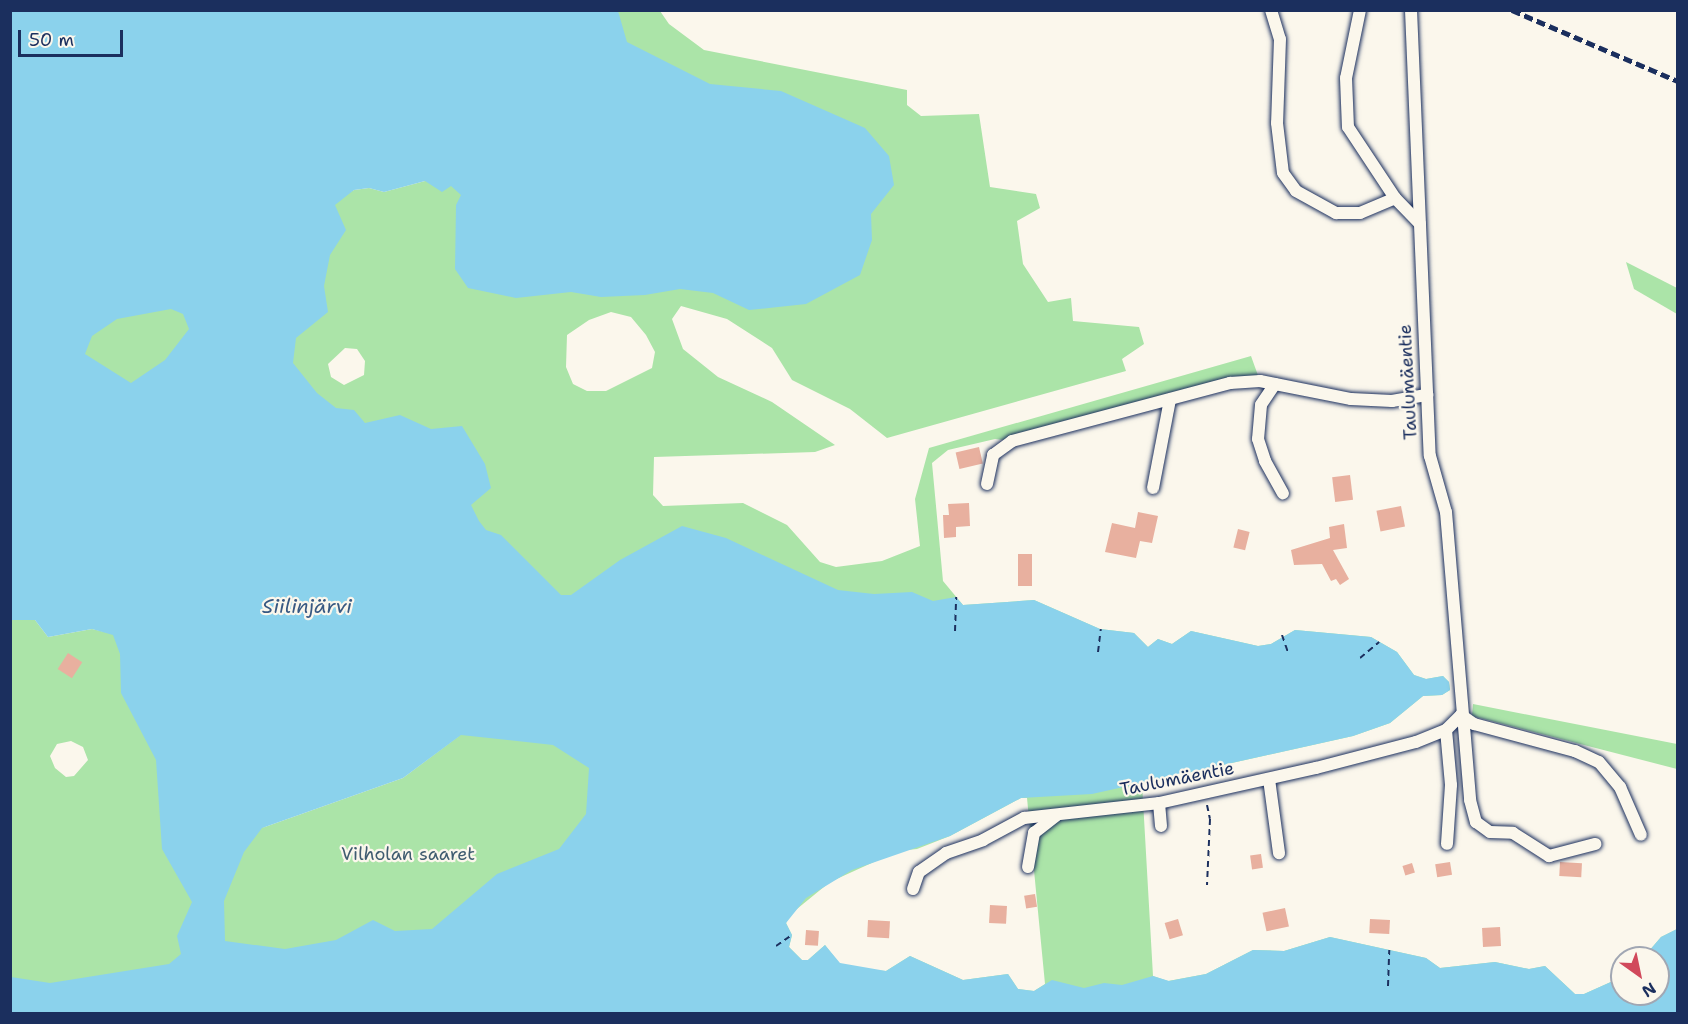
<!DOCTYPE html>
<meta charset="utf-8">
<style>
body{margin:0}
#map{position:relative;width:1688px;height:1024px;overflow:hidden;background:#fbf7ec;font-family:"Shantell Sans",sans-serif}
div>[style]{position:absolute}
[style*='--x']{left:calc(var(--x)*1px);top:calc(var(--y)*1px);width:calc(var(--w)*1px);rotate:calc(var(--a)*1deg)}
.green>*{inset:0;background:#abe4a8}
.water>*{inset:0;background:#8bd2ec}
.building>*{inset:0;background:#e8b09f;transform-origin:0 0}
.path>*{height:2px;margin-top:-1px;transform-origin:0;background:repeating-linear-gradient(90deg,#1b2f5e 0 6px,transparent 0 10.5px)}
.roads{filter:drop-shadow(0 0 2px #1b2f5e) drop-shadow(0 0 2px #1b2f5e)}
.street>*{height:12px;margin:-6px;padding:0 6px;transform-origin:6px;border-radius:6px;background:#fbf7ec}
.rail>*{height:4.5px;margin-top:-2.25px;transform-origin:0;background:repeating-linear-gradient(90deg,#1b2f5e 0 9px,transparent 0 13.5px)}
span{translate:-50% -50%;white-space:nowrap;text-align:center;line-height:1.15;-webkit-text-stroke:4.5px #fbf7ec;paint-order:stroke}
.street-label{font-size:18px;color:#1b2f5e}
.park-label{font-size:18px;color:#3f5c70}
.water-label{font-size:20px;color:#375882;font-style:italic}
.frame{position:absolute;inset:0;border:12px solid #1b2f5e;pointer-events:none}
.north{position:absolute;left:1610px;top:946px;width:60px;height:60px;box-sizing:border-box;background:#fbf7ec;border:2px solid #a1a7b3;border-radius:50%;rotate:147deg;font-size:16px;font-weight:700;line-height:24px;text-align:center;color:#1b2f5e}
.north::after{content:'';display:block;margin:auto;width:21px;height:27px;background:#d1495b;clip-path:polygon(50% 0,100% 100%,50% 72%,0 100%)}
.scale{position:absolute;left:18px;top:30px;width:105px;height:27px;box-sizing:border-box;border:3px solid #1b2f5e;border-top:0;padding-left:8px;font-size:18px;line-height:21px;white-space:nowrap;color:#1b2f5e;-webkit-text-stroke:4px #fbf7ec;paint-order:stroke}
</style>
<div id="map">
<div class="green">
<div style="clip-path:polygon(evenodd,384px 11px,660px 11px,669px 24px,704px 50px,907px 90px,907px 105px,921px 116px,979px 114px,990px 187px,1036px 194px,1040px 208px,1017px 221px,1023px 264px,1048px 302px,1071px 298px,1073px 321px,1139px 327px,1144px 344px,1122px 359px,1126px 371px,887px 438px,850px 409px,792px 380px,772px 348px,727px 319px,681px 306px,672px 319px,683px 349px,718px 377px,772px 402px,835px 445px,815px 452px,654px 457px,653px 495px,663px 506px,743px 503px,787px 525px,820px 562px,836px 567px,882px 561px,920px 546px,915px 499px,929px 448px,1251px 356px,1260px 381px,1012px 441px,995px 439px,948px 450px,932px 463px,943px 581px,963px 605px,1034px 600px,1100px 629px,1134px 633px,1148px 647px,1158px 639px,1172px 644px,1191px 631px,1258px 646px,1271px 644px,1295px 630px,1371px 637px,1397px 652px,1414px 675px,1426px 679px,1443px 676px,1449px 682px,1450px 690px,1442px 695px,1423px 696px,1390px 723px,1353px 736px,1142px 783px,1153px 976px,1168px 981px,1206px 974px,1253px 950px,1284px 951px,1330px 937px,1426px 958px,1440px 968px,1495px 962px,1529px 969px,1545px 966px,1575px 994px,1584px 994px,1622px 977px,1622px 994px,1658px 994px,1658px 958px,1643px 958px,1661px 937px,1677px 929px,1677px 1013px,1238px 1014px,813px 990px,594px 618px,83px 401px,78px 332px,354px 190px,369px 188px,384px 192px,425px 181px,384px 11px,611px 312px,631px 317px,646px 335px,655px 352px,652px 368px,606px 391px,587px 391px,573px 384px,566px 367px,567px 335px,589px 320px,611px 312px,384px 11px,345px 348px,357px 349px,365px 361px,364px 375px,344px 385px,331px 377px,328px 364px,345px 348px,384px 11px,1021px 798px,1027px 798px,1045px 984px,1034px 991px,1018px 989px,1008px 974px,963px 980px,910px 956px,886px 971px,854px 969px,839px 963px,825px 945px,808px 960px,802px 960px,789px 947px,792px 935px,786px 923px,792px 913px,830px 882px,898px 851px,917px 849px,950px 836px,1021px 798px)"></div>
<div style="clip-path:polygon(1626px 262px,1677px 288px,1677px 314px,1634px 289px)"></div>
<div style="clip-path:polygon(evenodd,10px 620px,35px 620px,48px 637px,92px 629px,432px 708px,628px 767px,532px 917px,11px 1013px,10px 620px,459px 736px,403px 778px,262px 828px,459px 736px,10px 620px,71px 741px,83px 747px,88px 760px,74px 776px,66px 777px,55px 768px,50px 756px,57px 744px,71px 741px)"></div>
<div style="clip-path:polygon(1473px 704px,1677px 744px,1677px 769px,1472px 716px)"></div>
</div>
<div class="water">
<div style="clip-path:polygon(evenodd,11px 10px,618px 11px,627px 42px,710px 84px,781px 91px,865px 128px,889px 156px,894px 185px,871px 214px,872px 240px,860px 275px,806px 304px,749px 310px,713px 293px,680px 289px,645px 295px,601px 297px,571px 292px,516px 298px,468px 288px,455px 269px,456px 205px,461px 195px,451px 186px,442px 192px,425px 181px,384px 192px,369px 188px,354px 190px,335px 205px,346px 230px,330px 255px,324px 286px,328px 312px,296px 338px,293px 363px,317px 393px,336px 408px,354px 410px,365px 423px,400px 415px,431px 429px,462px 426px,485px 464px,491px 488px,471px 505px,479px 521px,486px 530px,501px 535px,561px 595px,571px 595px,620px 560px,682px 526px,726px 538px,838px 590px,874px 594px,912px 592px,933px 601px,956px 597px,963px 605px,1034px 600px,1100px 629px,1134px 633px,1148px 647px,1158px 639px,1172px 644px,1191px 631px,1258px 646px,1271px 644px,1295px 630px,1371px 637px,1397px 652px,1414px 675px,1426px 679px,1443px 676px,1449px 682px,1450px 690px,1442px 695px,1423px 696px,1390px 723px,1353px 736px,1092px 794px,1021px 798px,950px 836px,852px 870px,806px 898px,786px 923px,792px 935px,789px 947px,802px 960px,808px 960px,825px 945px,840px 963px,886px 971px,910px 956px,963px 980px,1008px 974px,1018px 989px,1034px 991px,1052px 980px,1084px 988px,1104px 983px,1122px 985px,1153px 976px,1169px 981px,1206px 974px,1253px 950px,1284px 951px,1330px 937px,1426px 958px,1440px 968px,1495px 962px,1529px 969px,1545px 966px,1575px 994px,1584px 994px,1622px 977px,1622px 994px,1658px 994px,1658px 958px,1643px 958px,1661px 937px,1677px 929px,1677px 1013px,11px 1013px,11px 977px,50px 983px,169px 964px,181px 954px,177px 936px,192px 902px,162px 849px,156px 760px,121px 693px,120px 654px,113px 635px,92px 629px,48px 637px,35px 620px,11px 620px,11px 10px,171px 309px,183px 314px,189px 329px,165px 360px,131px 383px,85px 354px,92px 336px,117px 319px,171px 309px,11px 10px,461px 735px,553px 745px,589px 768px,586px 814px,559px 849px,497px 874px,432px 929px,395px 931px,373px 920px,336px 940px,285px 949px,225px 941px,224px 901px,244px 852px,262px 828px,403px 778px,461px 735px)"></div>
</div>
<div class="building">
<div style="left:979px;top:447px;width:17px;height:24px;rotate:77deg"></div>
<div style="left:1350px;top:475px;width:25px;height:18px;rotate:83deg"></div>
<div style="clip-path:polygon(969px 503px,970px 526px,956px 527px,956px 537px,944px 538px,943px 515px,949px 515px,948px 504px)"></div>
<div style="left:1401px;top:506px;width:21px;height:25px;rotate:79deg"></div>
<div style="clip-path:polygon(1138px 512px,1158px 516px,1152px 543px,1140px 541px,1136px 558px,1105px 552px,1112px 523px,1135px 528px)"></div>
<div style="clip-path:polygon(1344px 524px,1347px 548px,1333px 550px,1349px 579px,1340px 585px,1336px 579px,1331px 581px,1322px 564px,1294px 565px,1291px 550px,1330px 538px,1329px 527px)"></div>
<div style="left:1238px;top:529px;width:12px;height:19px;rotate:14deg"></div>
<div style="left:1018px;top:554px;width:14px;height:32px"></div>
<div style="left:68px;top:653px;width:17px;height:19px;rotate:33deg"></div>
<div style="left:1261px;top:854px;width:14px;height:11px;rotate:82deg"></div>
<div style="left:1450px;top:862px;width:13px;height:15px;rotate:81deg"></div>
<div style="left:1560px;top:862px;width:22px;height:14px;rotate:3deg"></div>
<div style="left:1412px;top:863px;width:10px;height:10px;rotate:73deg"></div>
<div style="left:1035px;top:894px;width:13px;height:11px;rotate:81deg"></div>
<div style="left:990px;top:905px;width:17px;height:18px;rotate:3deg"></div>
<div style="left:1285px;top:908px;width:19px;height:23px;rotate:78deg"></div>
<div style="left:1178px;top:919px;width:17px;height:14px;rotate:73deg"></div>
<div style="left:1370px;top:919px;width:20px;height:14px;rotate:3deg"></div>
<div style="left:868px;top:920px;width:22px;height:17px;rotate:3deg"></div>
<div style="left:1500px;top:927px;width:19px;height:18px;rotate:87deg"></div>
<div style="left:806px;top:930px;width:13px;height:15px;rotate:4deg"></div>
</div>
<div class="path">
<div style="--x:955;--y:631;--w:34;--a:-88"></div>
<div style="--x:1282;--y:635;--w:18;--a:71"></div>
<div style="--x:1098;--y:652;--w:23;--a:-83"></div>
<div style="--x:1360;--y:658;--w:25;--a:-40"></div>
<div style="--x:1207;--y:805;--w:14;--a:78"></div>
<div style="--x:1210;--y:819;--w:66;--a:92.6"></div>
<div style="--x:776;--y:946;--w:19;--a:-35"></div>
<div style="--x:1388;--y:986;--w:36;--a:-88"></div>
</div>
<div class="roads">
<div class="street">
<div style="--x:1271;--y:10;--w:30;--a:73"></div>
<div style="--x:1280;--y:39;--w:84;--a:92"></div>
<div style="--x:1277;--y:123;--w:50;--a:83.2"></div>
<div style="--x:1283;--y:173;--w:22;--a:54"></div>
<div style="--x:1296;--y:191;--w:46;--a:28.8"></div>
<div style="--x:1336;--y:213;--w:24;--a:0"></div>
<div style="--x:1360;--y:213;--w:38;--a:-23"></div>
<div style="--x:1360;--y:10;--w:69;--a:101.6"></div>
<div style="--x:1346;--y:78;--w:49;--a:87.7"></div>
<div style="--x:1348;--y:127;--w:85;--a:56.5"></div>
<div style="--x:1395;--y:198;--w:36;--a:46"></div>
<div style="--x:1411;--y:10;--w:446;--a:87.6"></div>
<div style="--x:1430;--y:456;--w:58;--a:74.1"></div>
<div style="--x:1446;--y:512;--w:289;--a:85.2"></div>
<div style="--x:1470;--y:800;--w:23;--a:75"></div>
<div style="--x:1476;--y:822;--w:17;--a:36"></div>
<div style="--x:1490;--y:832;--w:23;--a:2"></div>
<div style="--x:1513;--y:833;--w:43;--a:32.6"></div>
<div style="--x:1549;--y:856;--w:48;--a:-14.6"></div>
<div style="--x:1275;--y:384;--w:25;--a:124"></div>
<div style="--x:1261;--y:405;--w:34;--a:95"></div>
<div style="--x:1258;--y:439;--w:23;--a:72"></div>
<div style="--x:1265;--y:461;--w:37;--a:61"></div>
<div style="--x:987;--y:484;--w:30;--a:-78"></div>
<div style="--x:993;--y:455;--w:24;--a:-36"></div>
<div style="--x:1012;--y:441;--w:226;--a:-14.9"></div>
<div style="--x:1230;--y:383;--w:30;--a:-4"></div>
<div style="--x:1260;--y:381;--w:93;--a:11.2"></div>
<div style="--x:1351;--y:399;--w:41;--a:2.8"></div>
<div style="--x:1392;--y:401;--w:36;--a:-10"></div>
<div style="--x:1153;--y:488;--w:90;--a:-79.1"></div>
<div style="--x:1446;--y:730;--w:55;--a:84.8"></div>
<div style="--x:1451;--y:785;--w:59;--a:93.9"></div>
<div style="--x:1269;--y:779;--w:75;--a:82.3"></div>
<div style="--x:1159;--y:803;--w:23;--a:85"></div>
<div style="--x:1028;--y:867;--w:35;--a:-80"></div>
<div style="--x:1034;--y:833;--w:28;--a:-38"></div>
<div style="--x:913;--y:889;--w:18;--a:-71"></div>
<div style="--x:919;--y:872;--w:33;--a:-35"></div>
<div style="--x:946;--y:853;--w:39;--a:-19"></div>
<div style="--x:983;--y:840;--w:47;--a:-28.2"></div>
<div style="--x:1024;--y:818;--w:136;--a:-6.3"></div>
<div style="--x:1159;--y:803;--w:161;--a:-12.6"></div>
<div style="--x:1316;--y:768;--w:103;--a:-14.6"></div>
<div style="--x:1416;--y:742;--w:32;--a:-22"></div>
<div style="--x:1446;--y:730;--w:21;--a:-45"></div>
<div style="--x:1461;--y:715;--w:16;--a:35"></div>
<div style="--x:1474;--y:724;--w:105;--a:15"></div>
<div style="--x:1575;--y:751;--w:26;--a:25"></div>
<div style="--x:1599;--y:762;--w:33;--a:50"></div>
<div style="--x:1620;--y:787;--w:52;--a:66.4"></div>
</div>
</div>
<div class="rail">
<div style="--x:1512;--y:10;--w:181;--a:23.2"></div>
</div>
<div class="street-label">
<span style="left:1408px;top:382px;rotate:-93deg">Taulumäentie</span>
<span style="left:1177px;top:779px;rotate:-11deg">Taulumäentie</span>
</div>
<div class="park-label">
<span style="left:408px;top:854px">Vilholan saaret</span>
</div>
<div class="water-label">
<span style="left:307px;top:606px">Siilinjärvi</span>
</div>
<div class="frame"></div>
<div class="north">N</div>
<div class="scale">50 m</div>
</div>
